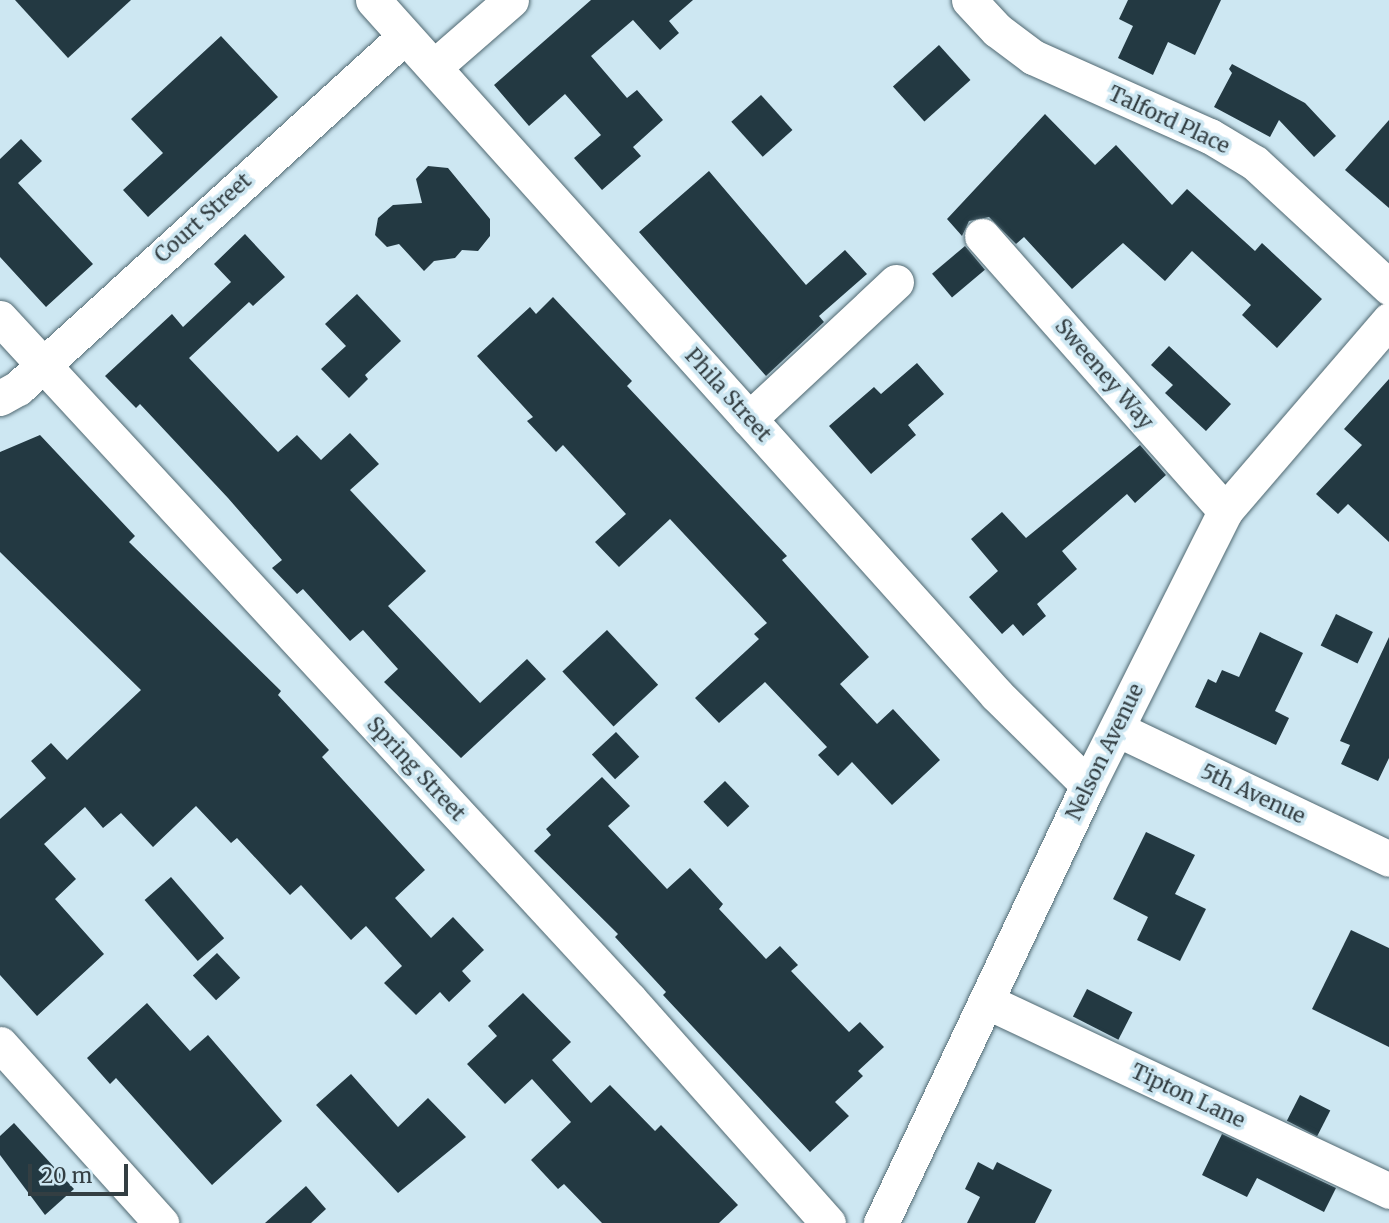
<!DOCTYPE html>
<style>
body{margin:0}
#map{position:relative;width:1389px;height:1223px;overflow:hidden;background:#cde7f2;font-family:Merriweather,serif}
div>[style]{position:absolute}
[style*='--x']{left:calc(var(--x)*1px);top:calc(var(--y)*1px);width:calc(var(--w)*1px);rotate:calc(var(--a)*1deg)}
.building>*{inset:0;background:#233942;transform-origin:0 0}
.roads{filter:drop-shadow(0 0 2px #506871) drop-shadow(0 0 2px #506871)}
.minor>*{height:35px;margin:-17.5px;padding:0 17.5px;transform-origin:17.5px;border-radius:17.5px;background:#fff}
span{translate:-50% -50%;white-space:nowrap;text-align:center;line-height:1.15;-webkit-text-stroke:7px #cde7f2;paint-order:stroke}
.street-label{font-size:21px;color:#333e42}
.scale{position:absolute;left:28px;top:1164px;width:100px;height:32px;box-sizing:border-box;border:4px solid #333e42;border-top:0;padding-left:9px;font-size:21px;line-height:24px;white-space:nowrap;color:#333e42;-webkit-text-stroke:5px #cde7f2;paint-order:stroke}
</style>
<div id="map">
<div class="building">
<div style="clip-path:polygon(15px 0,131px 0,68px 58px)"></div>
<div style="clip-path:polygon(591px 0,693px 0,669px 21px,679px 33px,660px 50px,633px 20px,591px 56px,627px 98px,637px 90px,663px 120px,633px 147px,641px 156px,602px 190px,574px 158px,601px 135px,565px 94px,529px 126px,494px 85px)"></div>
<div style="clip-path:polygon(1128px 0,1221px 0,1195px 55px,1168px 42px,1153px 75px,1118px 58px,1133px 26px,1119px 19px)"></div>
<div style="clip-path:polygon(221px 36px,278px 97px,148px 217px,123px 190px,163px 153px,131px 119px)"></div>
<div style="left:939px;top:45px;width:47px;height:62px;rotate:48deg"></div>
<div style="clip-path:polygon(1232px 64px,1305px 103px,1336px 136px,1314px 157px,1279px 120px,1270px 137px,1214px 107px,1232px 73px,1229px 69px)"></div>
<div style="left:761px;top:95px;width:47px;height:40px;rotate:48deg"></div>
<div style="clip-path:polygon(1045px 114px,1095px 165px,1116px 145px,1172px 205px,1187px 189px,1255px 251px,1262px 243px,1322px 299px,1277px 348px,1242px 315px,1251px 305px,1192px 251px,1165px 281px,1123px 243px,1072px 289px,1024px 237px,1016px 244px,989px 217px,969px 221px,962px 236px,947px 219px)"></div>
<div style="clip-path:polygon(1389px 120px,1389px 208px,1345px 170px)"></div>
<div style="clip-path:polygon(21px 139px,42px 161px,18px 183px,93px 264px,46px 307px,0 257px,0 159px)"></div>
<div style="clip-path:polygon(428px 166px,448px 168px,490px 219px,490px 236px,478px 251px,462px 250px,455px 258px,434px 261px,424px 271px,399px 244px,387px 247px,375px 235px,378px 218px,393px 205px,422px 203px,416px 179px)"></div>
<div style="clip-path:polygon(709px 171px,806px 285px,845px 250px,867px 274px,819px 316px,824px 322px,766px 376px,639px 232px)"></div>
<div style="clip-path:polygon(245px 234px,285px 277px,253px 306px,249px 302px,189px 358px,278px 452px,297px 435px,321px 460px,350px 433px,379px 464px,350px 490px,426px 571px,388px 606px,480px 703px,527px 659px,546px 679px,461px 758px,384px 682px,398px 669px,363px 630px,350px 641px,303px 589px,297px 594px,272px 568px,282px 560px,228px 498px,140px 404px,136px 408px,105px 376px,172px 314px,183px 327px,231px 282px,214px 264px)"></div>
<div style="left:965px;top:246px;width:31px;height:43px;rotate:50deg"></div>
<div style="clip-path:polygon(357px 294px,401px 341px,365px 375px,368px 379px,349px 398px,321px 369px,346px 346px,325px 324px)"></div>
<div style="clip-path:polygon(553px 297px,632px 381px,627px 386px,787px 556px,782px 560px,869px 657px,840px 684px,877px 724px,893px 709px,940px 760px,892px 805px,852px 762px,838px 776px,818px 755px,827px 747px,765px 682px,719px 723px,695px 698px,759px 639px,754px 634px,767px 623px,670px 519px,619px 567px,595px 542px,626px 514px,563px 445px,556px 452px,527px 421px,533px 417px,477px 356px,530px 307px,536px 314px)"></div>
<div style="clip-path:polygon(1169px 346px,1231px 404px,1206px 431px,1165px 393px,1173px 385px,1151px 365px)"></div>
<div style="clip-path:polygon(917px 363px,944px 394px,908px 425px,916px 435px,871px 474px,829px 426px,874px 387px,881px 394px)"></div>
<div style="clip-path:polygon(1389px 379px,1389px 542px,1348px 504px,1338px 514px,1316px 494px,1362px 445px,1344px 429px)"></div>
<div style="clip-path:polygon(40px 435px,135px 536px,129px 542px,281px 691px,278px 695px,329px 750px,322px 757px,425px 870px,395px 898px,431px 938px,453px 917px,484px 950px,462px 971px,471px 981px,449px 1002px,440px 992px,416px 1015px,384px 983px,402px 966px,366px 926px,351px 940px,301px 885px,290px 895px,237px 838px,231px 843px,196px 806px,153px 847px,121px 813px,103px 828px,85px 807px,44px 844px,76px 879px,55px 899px,104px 954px,37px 1016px,0 975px,0 819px,46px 778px,31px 761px,51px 743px,67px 760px,141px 690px,0 552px,0 452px)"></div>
<div style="clip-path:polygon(1140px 445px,1166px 475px,1135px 503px,1127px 494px,1062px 551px,1077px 569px,1037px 604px,1046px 616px,1023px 636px,1013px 624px,1002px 634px,969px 597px,998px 571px,971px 539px,1002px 512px,1026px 538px)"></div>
<div style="left:1336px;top:614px;width:41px;height:35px;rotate:26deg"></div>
<div style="left:607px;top:630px;width:75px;height:61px;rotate:47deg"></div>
<div style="clip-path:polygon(1260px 632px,1303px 653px,1275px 711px,1289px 718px,1276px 745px,1195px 707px,1208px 679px,1216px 683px,1222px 670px,1239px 677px)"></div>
<div style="clip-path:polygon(1389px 637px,1389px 758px,1378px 781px,1341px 764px,1350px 745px,1340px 741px)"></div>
<div style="left:616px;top:732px;width:34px;height:33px;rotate:47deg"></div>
<div style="clip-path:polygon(602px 777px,630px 806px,608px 826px,667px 889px,690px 868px,723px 904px,719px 909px,766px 959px,780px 946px,798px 965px,791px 971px,849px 1032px,860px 1022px,884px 1047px,858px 1071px,863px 1076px,835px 1102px,849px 1116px,810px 1152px,663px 995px,666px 992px,615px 937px,618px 934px,534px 851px,551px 835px,546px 829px)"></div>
<div style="left:725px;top:781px;width:35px;height:30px;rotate:46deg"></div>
<div style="clip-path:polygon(1146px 832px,1195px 855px,1175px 894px,1206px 909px,1180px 961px,1137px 940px,1148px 917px,1113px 899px)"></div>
<div style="left:171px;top:877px;width:81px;height:35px;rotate:49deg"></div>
<div style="clip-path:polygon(1351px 930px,1389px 948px,1389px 1047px,1312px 1009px)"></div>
<div style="left:217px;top:953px;width:34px;height:33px;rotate:47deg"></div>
<div style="left:1087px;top:989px;width:51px;height:31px;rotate:27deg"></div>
<div style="clip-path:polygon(523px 993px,571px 1042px,552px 1060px,591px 1103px,610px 1085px,655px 1131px,661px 1125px,738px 1205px,719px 1223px,602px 1223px,564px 1184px,558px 1189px,531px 1160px,571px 1122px,532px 1079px,505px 1104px,467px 1064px,497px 1036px,488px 1026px)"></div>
<div style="clip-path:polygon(147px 1003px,190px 1051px,208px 1035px,282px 1121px,212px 1185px,116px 1078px,110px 1084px,87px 1058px)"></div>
<div style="clip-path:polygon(351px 1074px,398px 1127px,428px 1098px,466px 1137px,398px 1193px,316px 1105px)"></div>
<div style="left:1300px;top:1095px;width:34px;height:29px;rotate:27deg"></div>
<div style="clip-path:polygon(14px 1123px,74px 1189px,45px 1215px,0 1155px,0 1136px)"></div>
<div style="clip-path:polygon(1222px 1134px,1336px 1188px,1324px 1212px,1257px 1178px,1247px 1197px,1202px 1175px)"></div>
<div style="clip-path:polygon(978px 1162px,993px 1170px,997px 1162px,1052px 1190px,1035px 1223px,967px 1223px,980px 1197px,965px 1189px)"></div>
<div style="clip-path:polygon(306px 1186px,326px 1209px,311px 1223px,265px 1223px)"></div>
</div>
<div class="roads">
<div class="minor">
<div style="--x:373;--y:0;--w:934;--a:48.08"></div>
<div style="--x:997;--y:695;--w:128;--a:44.7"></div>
<div style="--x:969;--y:0;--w:41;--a:47"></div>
<div style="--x:997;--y:30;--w:45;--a:36.9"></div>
<div style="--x:1033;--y:57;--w:194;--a:24.1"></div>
<div style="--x:1210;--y:136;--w:52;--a:31"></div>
<div style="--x:1255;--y:163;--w:183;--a:42.8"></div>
<div style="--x:434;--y:67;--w:102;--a:-41"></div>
<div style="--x:982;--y:236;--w:367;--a:48.5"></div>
<div style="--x:0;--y:318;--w:928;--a:47.27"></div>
<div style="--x:630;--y:1000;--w:298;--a:48.4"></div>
<div style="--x:0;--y:398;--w:21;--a:-29"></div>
<div style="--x:18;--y:388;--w:523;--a:-42.29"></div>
<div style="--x:749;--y:419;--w:201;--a:-43"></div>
<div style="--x:1117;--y:729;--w:301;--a:25.5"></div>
<div style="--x:986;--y:1001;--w:446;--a:25.2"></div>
<div style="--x:0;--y:1044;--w:241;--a:48"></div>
<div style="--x:881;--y:1223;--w:484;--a:-64.7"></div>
<div style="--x:1088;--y:785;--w:306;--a:-63.4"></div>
<div style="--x:1225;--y:511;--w:252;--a:-49.3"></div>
</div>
</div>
<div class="street-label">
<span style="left:1169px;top:120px;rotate:25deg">Talford Place</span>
<span style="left:203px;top:218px;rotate:-42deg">Court Street</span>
<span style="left:1104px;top:374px;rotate:49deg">Sweeney Way</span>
<span style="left:728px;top:395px;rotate:48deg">Phila Street</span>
<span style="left:1105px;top:752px;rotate:-64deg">Nelson Avenue</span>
<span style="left:416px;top:769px;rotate:47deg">Spring Street</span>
<span style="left:1253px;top:794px;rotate:25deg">5th Avenue</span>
<span style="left:1188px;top:1096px;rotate:25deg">Tipton Lane</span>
</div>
<div class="scale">20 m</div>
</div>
